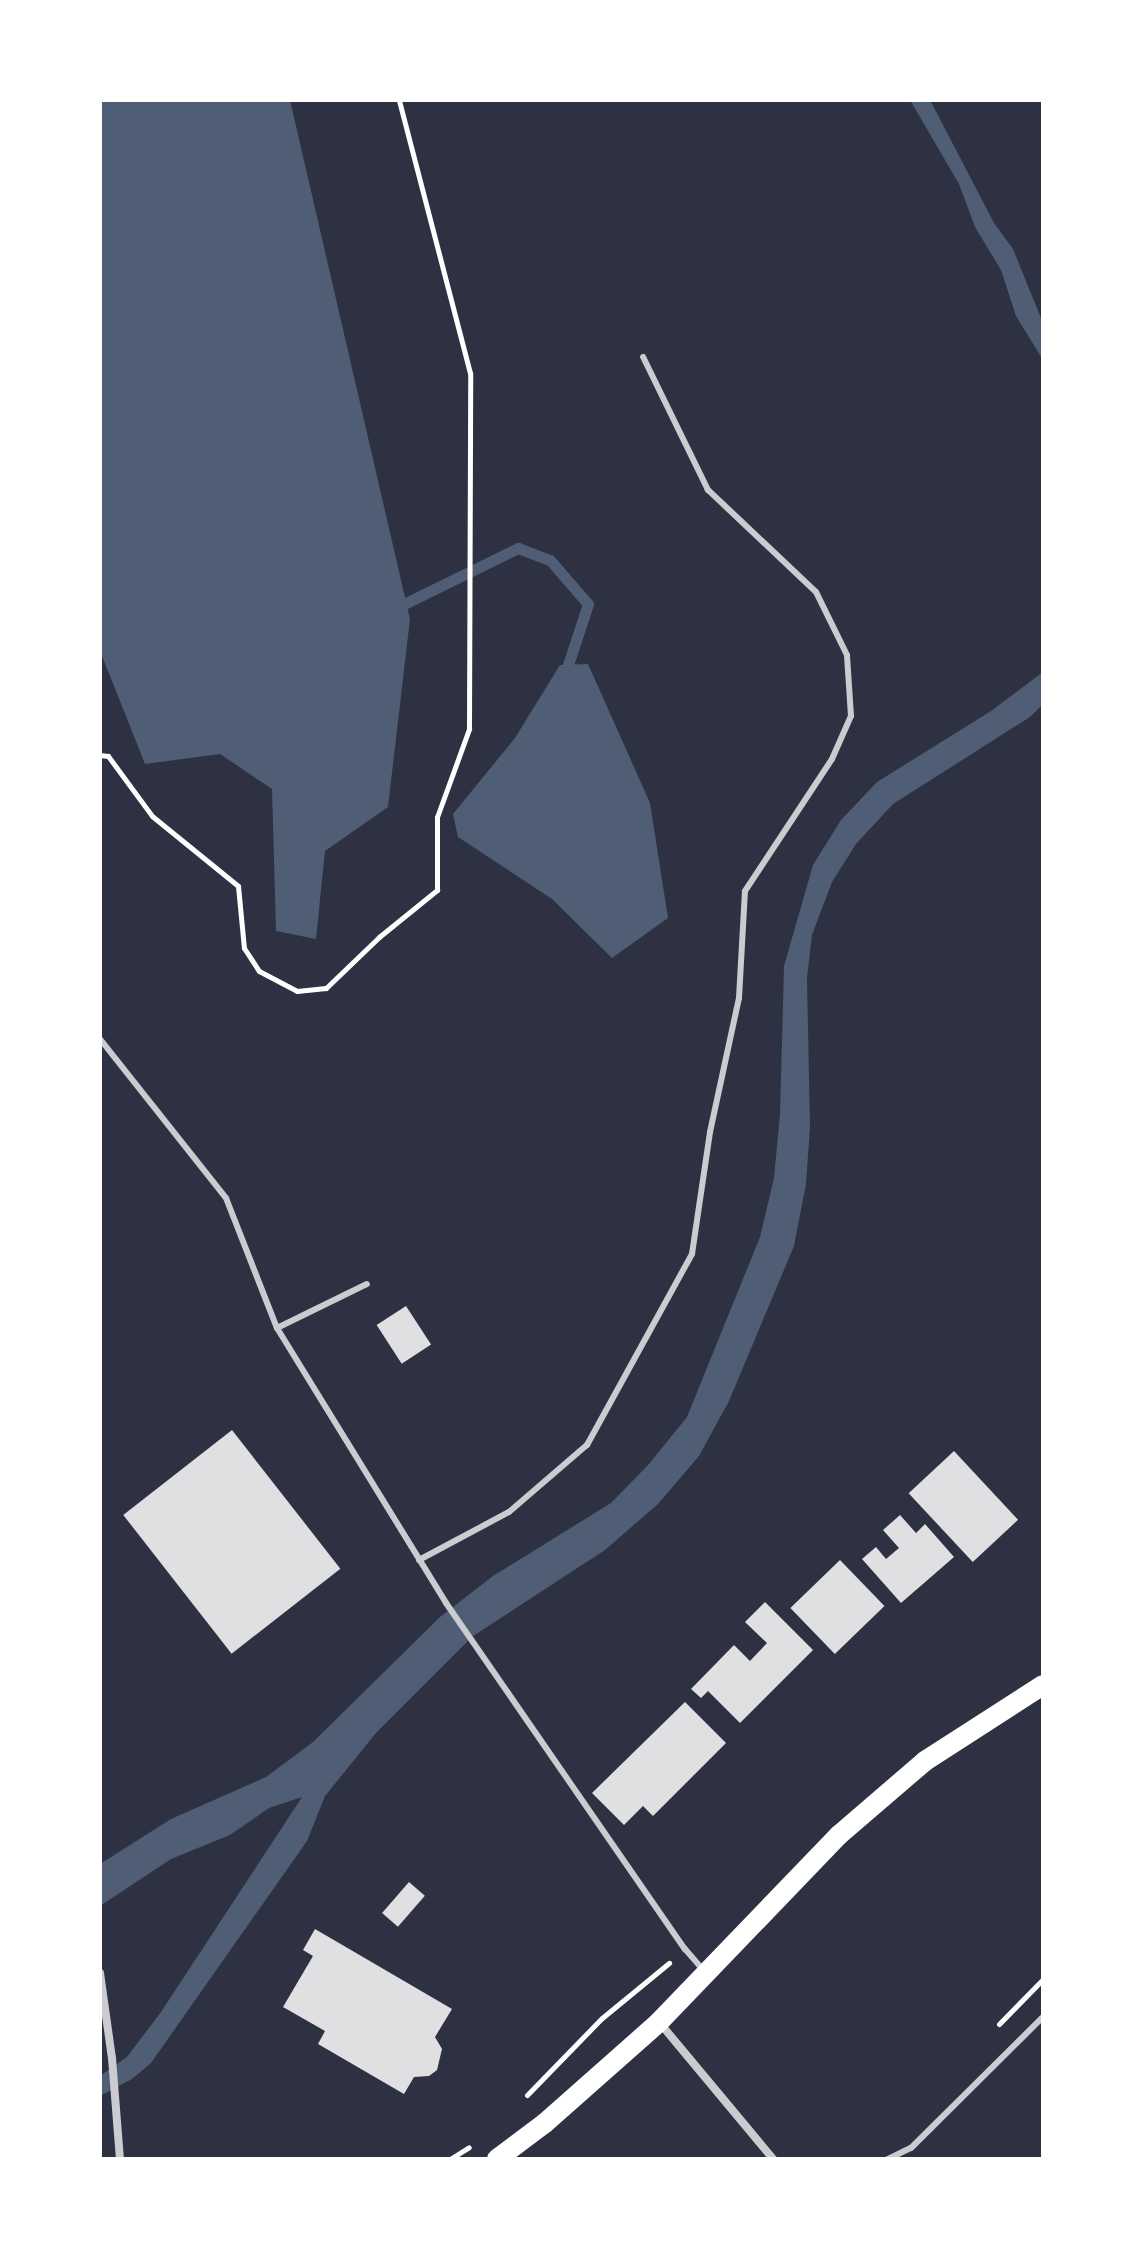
<!DOCTYPE html>
<style>
body{margin:0}
#map{position:relative;width:1143px;height:2259px;overflow:hidden;background:#2d3142;font-family:"Archivo Narrow",sans-serif}
div>[style]{position:absolute}
[style*='--x']{left:calc(var(--x)*1px);top:calc(var(--y)*1px);width:calc(var(--w)*1px);rotate:calc(var(--a)*1deg)}
.water>*{inset:0;background:#4f5d75}
.stream>*{height:11px;margin:-5.5px;padding:0 5.5px;transform-origin:5.5px;border-radius:5.5px;background:#4f5d75}
.building>*{inset:0;background:#e0e0e3;transform-origin:0 0}
.path>*{height:5px;margin:-2.5px;padding:0 2.5px;transform-origin:2.5px;border-radius:2.5px;background:#fff}
.service>*{height:6px;margin:-3px;padding:0 3px;transform-origin:3px;border-radius:3px;background:#caccd0}
.minor>*{height:8px;margin:-4px;padding:0 4px;transform-origin:4px;border-radius:4px;background:#caccd0}
.primary>*{height:20px;margin:-10px;padding:0 10px;transform-origin:10px;border-radius:10px;background:#fff}
span{translate:-50% -50%;white-space:nowrap;text-align:center;line-height:1.15;-webkit-text-stroke:8px #fff;paint-order:stroke}
.frame{position:absolute;inset:0;border:102px solid #fff;pointer-events:none}
</style>
<div id="map">
<div class="water">
<div style="clip-path:polygon(100px 100px,290px 100px,410px 619px,388px 807px,325px 851px,316px 939px,276px 931px,272px 789px,220px 754px,145px 764px,100px 651px)"></div>
<div style="clip-path:polygon(910px 100px,930px 100px,994px 223px,1013px 249px,1043px 323px,1043px 360px,1016px 316px,1001px 270px,975px 227px,959px 184px)"></div>
<div style="clip-path:polygon(588px 664px,650px 803px,668px 918px,612px 958px,552px 899px,458px 837px,453px 814px,515px 738px,560px 665px)"></div>
<div style="clip-path:polygon(1043px 672px,1043px 704px,1030px 717px,893px 804px,856px 844px,832px 882px,812px 935px,807px 978px,810px 1127px,806px 1184px,794px 1246px,729px 1401px,699px 1456px,658px 1504px,605px 1550px,473px 1636px,376px 1733px,325px 1796px,307px 1841px,151px 2063px,132px 2079px,100px 2096px,100px 2076px,127px 2057px,161px 2012px,302px 1797px,269px 1808px,230px 1835px,171px 1859px,100px 1906px,100px 1864px,171px 1819px,266px 1777px,313px 1742px,440px 1617px,493px 1576px,611px 1503px,649px 1464px,687px 1417px,760px 1237px,774px 1178px,780px 1114px,784px 966px,813px 865px,841px 820px,877px 782px,991px 711px)"></div>
</div>
<div class="stream">
<div style="--x:406;--y:603;--w:125;--a:-26.2"></div>
<div style="--x:518;--y:548;--w:34;--a:21"></div>
<div style="--x:550;--y:560;--w:58;--a:49.2"></div>
<div style="--x:588;--y:604;--w:64;--a:108.2"></div>
</div>
<div class="building">
<div style="left:406px;top:1306px;width:46px;height:35px;rotate:57deg"></div>
<div style="left:232px;top:1430px;width:176px;height:138px;rotate:52deg"></div>
<div style="left:954px;top:1451px;width:94px;height:62px;rotate:47deg"></div>
<div style="clip-path:polygon(900px 1515px,916px 1533px,925px 1524px,954px 1557px,901px 1603px,862px 1559px,876px 1547px,886px 1559px,899px 1548px,883px 1530px)"></div>
<div style="left:840px;top:1560px;width:64px;height:69px;rotate:46deg"></div>
<div style="clip-path:polygon(765px 1602px,813px 1650px,740px 1723px,708px 1691px,701px 1698px,691px 1689px,734px 1645px,750px 1661px,767px 1643px,745px 1622px)"></div>
<div style="clip-path:polygon(685px 1702px,726px 1743px,653px 1816px,643px 1806px,624px 1825px,592px 1793px)"></div>
<div style="left:409px;top:1882px;width:21px;height:41px;rotate:41deg"></div>
<div style="clip-path:polygon(315px 1929px,452px 2009px,435px 2037px,442px 2049px,437px 2070px,429px 2076px,414px 2077px,404px 2094px,318px 2044px,325px 2031px,283px 2007px,313px 1956px,303px 1950px)"></div>
</div>
<div class="path">
<div style="--x:100;--y:755;--w:8;--a:7"></div>
<div style="--x:108;--y:756;--w:74;--a:53.7"></div>
<div style="--x:152;--y:816;--w:111;--a:39.1"></div>
<div style="--x:238;--y:886;--w:62;--a:84.5"></div>
<div style="--x:244;--y:948;--w:27;--a:57"></div>
<div style="--x:259;--y:971;--w:43;--a:27.8"></div>
<div style="--x:297;--y:991;--w:29;--a:-6"></div>
<div style="--x:326;--y:988;--w:74;--a:-43.9"></div>
<div style="--x:379;--y:937;--w:75;--a:-39"></div>
<div style="--x:437;--y:890;--w:73;--a:-90"></div>
<div style="--x:437;--y:817;--w:94;--a:-70"></div>
<div style="--x:469;--y:729;--w:356;--a:-89.8"></div>
<div style="--x:470;--y:373;--w:282;--a:-104.6"></div>
<div style="--x:999;--y:2024;--w:63;--a:-45.6"></div>
<div style="--x:527;--y:2095;--w:107;--a:-45.8"></div>
<div style="--x:602;--y:2018;--w:87;--a:-39.4"></div>
<div style="--x:450;--y:2159;--w:22;--a:-32"></div>
</div>
<div class="service">
<div style="--x:100;--y:1039;--w:203;--a:51.6"></div>
<div style="--x:226;--y:1198;--w:140;--a:68.6"></div>
<div style="--x:277;--y:1328;--w:323;--a:58.4"></div>
<div style="--x:446;--y:1603;--w:421;--a:55.4"></div>
<div style="--x:685;--y:1949;--w:29;--a:49"></div>
<div style="--x:277;--y:1328;--w:100;--a:-26.1"></div>
<div style="--x:419;--y:1560;--w:102;--a:-28.1"></div>
<div style="--x:509;--y:1512;--w:103;--a:-40.7"></div>
<div style="--x:587;--y:1445;--w:218;--a:-61.2"></div>
<div style="--x:692;--y:1254;--w:123;--a:-81.6"></div>
<div style="--x:710;--y:1132;--w:137;--a:-77.8"></div>
<div style="--x:739;--y:998;--w:107;--a:-86.8"></div>
<div style="--x:745;--y:891;--w:158;--a:-56.6"></div>
<div style="--x:832;--y:759;--w:47;--a:-66.2"></div>
<div style="--x:851;--y:716;--w:61;--a:-93.8"></div>
<div style="--x:847;--y:655;--w:70;--a:-116.2"></div>
<div style="--x:816;--y:592;--w:149;--a:-136.6"></div>
<div style="--x:708;--y:490;--w:148;--a:-116"></div>
<div style="--x:888;--y:2159;--w:25;--a:-26"></div>
<div style="--x:911;--y:2148;--w:186;--a:-44.8"></div>
</div>
<div class="minor">
<div style="--x:100;--y:1973;--w:86;--a:82"></div>
<div style="--x:112;--y:2058;--w:101;--a:85.5"></div>
<div style="--x:659;--y:2022;--w:178;--a:50.2"></div>
</div>
<div class="primary">
<div style="--x:497;--y:2159;--w:60;--a:-36.9"></div>
<div style="--x:545;--y:2123;--w:152;--a:-41.5"></div>
<div style="--x:659;--y:2022;--w:260;--a:-46.1"></div>
<div style="--x:839;--y:1835;--w:113;--a:-40.7"></div>
<div style="--x:925;--y:1761;--w:140;--a:-32.8"></div>
</div>
<div class="frame"></div>
</div>
